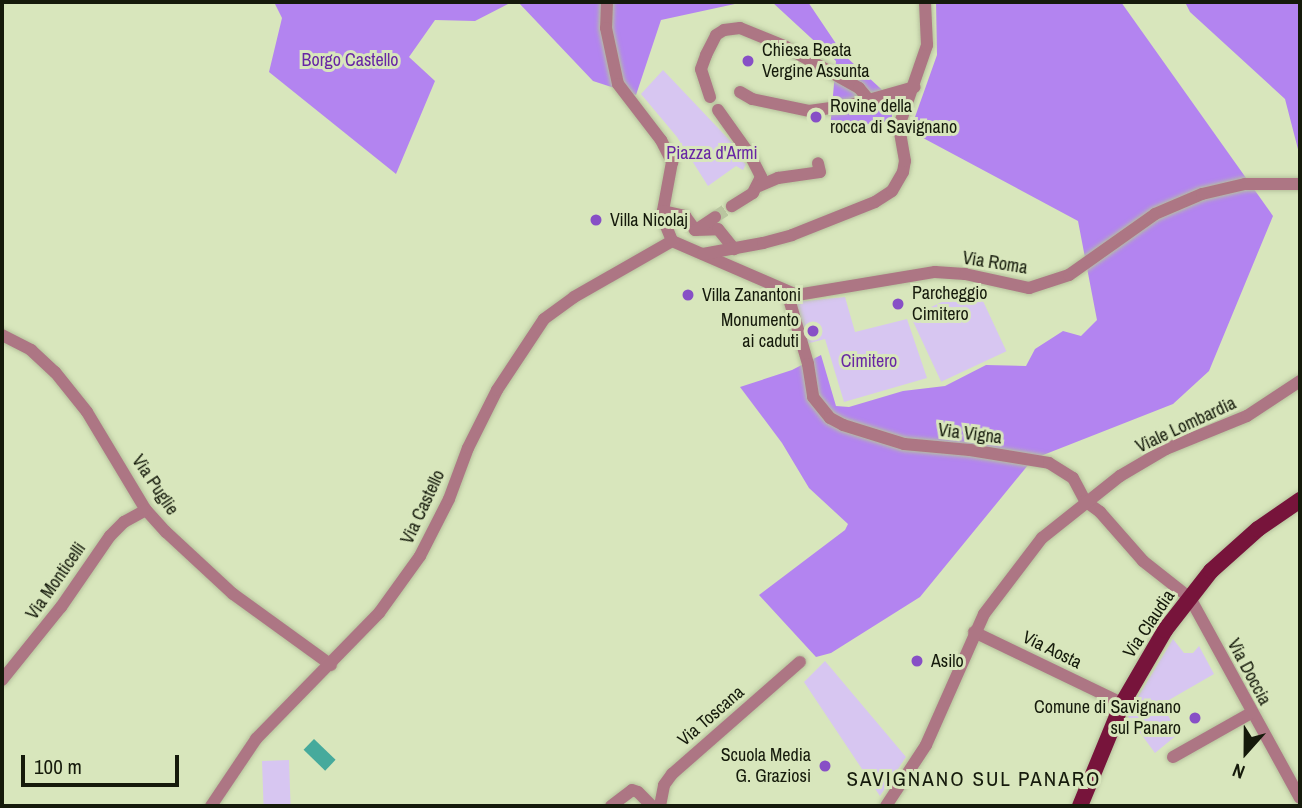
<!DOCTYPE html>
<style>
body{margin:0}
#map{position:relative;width:1302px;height:808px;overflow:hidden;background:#d8e6bc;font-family:"Archivo Narrow",sans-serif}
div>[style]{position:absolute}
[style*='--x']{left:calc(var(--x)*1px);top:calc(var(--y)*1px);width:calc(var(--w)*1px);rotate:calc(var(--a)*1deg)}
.green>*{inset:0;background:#d7c6f1;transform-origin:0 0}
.forest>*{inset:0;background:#b384f0}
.water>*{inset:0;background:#46aa9c;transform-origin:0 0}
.minor-tunnel>*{height:12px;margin-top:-6px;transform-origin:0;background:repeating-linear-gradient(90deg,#bbc7a1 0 12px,transparent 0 18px)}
.roads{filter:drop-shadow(0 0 2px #b5c19c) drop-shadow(0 0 2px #b5c19c)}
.minor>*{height:12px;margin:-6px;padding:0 6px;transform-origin:6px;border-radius:6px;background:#ad7684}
.major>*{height:16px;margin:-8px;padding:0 8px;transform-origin:8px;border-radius:8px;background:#77143b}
.dots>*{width:19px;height:19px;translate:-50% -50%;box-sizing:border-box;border:4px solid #d8e6bc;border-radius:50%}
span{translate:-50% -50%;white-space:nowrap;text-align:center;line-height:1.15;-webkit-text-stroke:6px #d8e6bc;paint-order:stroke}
.poi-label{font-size:18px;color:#151a0b}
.left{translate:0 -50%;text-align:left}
.right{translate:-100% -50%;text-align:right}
.park-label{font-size:18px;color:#6826a4}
.street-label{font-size:18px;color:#151a0b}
.quarter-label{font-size:21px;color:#151a0b;letter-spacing:2px}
.frame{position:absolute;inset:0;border:4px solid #151a0b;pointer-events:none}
.north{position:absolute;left:1211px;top:717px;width:70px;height:70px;-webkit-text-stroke:5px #d8e6bc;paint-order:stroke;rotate:201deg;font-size:19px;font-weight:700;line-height:28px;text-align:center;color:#151a0b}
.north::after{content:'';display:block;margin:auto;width:24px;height:32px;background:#151a0b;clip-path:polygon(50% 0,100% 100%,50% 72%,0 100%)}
.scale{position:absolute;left:21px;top:755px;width:158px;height:32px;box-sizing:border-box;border:4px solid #151a0b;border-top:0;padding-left:9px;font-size:21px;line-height:24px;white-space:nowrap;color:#151a0b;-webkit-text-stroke:5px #d8e6bc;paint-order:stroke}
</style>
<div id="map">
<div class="green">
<div style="clip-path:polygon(663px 70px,738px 149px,733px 155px,746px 164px,743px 170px,736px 166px,708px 186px,677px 137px,641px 94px)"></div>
<div style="left:976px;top:286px;width:72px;height:72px;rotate:65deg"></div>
<div style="clip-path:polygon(845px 297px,855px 332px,907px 319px,927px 378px,844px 402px,825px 339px,806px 344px,792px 299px,805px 301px)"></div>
<div style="clip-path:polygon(1173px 639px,1184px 653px,1193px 653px,1199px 646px,1214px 674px,1162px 704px,1178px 734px,1155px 753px,1127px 715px)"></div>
<div style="clip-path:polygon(825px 661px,906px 757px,880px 796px,804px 682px)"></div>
<div style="left:289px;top:760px;width:46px;height:27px;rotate:88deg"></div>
</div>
<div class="forest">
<div style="clip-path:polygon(274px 2px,512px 2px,475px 21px,435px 20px,409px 57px,435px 81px,396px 174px,269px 72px,282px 18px)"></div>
<div style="clip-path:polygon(518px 2px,744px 2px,661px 20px,636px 95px,593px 81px)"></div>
<div style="clip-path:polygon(772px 2px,808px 2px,843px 54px,892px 99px,892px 121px,830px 129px,836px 61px)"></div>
<div style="clip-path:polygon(936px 2px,1121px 2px,1273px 216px,1209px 371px,1173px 404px,1033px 459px,920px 597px,831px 653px,816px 657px,759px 595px,845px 530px,848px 524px,809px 488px,782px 443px,740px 387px,792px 370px,821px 355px,836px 406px,849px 407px,903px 391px,945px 386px,986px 365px,1026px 366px,1035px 349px,1063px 331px,1081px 336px,1097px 320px,1078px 221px,910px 131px,937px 55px)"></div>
<div style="clip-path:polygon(1185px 2px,1300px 2px,1300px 157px,1285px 99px,1190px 12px)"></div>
</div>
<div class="water">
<div style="left:314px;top:739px;width:30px;height:15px;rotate:44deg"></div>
</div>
<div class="minor-tunnel">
<div style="--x:715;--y:217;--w:20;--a:-33"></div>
</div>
<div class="roads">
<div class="minor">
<div style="--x:607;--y:2;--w:26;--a:92"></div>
<div style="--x:606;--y:28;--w:57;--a:77.9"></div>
<div style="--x:618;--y:84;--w:71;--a:52.5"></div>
<div style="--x:661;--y:140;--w:25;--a:63"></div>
<div style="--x:672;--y:162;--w:55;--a:100.5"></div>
<div style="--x:662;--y:216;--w:27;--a:68"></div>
<div style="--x:672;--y:241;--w:136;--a:23.4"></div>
<div style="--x:797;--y:295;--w:140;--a:-9.5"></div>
<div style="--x:935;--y:272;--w:30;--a:4"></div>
<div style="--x:965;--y:274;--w:66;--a:12.3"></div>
<div style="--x:1029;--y:288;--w:42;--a:-18"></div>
<div style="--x:1069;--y:275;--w:105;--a:-35.3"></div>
<div style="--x:1155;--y:214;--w:51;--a:-23.1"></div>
<div style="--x:1202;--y:194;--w:44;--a:-13.1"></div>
<div style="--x:1245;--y:184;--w:55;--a:0"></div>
<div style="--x:740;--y:92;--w:14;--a:30"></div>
<div style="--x:752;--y:99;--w:58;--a:11.9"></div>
<div style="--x:809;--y:111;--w:42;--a:-8.1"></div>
<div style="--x:851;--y:105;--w:66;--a:-15.7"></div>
<div style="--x:710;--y:97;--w:29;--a:-108"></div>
<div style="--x:701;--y:69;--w:15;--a:-70"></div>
<div style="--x:706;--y:55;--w:22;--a:-63"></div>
<div style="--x:716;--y:35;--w:9;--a:-32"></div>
<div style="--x:724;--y:30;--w:16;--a:-7"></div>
<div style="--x:740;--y:28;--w:48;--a:22.2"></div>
<div style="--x:784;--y:46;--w:86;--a:29.2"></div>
<div style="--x:859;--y:88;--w:16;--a:50"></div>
<div style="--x:718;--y:110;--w:55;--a:54.6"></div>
<div style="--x:750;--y:155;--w:25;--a:63"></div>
<div style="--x:761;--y:177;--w:18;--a:117"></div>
<div style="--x:753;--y:193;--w:25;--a:148"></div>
<div style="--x:759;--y:186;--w:21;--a:-23"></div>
<div style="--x:778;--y:178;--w:42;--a:-8.1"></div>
<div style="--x:820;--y:172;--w:9;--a:-103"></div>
<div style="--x:663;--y:211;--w:23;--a:13"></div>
<div style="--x:685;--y:216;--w:17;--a:54"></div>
<div style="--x:695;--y:230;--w:23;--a:-2"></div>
<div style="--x:718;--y:229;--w:26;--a:51"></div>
<div style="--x:696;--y:230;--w:23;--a:-34"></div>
<div style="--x:703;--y:254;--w:61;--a:-10.4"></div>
<div style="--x:763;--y:243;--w:30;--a:-15"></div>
<div style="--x:792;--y:235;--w:89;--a:-21.7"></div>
<div style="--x:875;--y:202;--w:20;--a:-33"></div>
<div style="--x:892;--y:191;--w:22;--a:-60"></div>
<div style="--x:903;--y:172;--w:11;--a:-80"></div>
<div style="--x:905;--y:161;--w:36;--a:-100"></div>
<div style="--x:899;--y:126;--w:86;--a:-70.9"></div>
<div style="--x:927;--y:45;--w:43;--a:-92.7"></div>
<div style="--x:787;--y:292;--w:75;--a:73.7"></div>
<div style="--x:808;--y:364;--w:33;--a:81"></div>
<div style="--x:813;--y:397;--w:27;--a:51"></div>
<div style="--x:830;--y:418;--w:15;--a:28"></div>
<div style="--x:843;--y:425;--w:64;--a:17.3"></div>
<div style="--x:904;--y:444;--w:66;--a:5.2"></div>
<div style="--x:970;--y:450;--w:80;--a:9.3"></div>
<div style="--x:1049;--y:463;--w:28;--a:32"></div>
<div style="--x:1073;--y:478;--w:26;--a:62"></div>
<div style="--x:1085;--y:501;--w:19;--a:36"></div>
<div style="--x:1100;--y:512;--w:65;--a:48.7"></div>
<div style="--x:1143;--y:561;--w:60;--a:38.2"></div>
<div style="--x:1190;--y:598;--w:228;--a:61.2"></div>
<div style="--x:2;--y:335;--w:33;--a:27"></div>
<div style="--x:31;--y:350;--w:33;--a:43"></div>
<div style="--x:55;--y:372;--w:51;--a:51.3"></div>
<div style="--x:87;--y:412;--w:114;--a:59"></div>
<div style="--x:146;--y:510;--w:30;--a:48"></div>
<div style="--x:166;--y:532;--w:91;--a:42.8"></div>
<div style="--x:233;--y:594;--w:121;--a:35.9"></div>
<div style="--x:974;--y:632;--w:157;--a:25.7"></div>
<div style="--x:2;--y:680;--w:94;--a:-51.1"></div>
<div style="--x:61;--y:607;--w:86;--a:-55.4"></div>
<div style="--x:110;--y:536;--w:20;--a:-45"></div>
<div style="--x:124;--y:522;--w:25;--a:-29"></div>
<div style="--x:1173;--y:757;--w:90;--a:-29.4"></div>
<div style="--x:211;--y:806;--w:81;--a:-56.1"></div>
<div style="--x:256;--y:739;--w:176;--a:-45.7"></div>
<div style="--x:379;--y:613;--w:70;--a:-54.3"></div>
<div style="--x:420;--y:556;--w:64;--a:-63"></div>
<div style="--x:449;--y:499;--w:54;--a:-69.6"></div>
<div style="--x:468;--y:448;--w:65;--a:-63.4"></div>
<div style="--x:497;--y:390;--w:85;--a:-56.5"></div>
<div style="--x:544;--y:319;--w:37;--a:-36"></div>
<div style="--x:574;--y:297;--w:113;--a:-29.7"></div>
<div style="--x:611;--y:806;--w:26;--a:-37"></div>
<div style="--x:632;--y:790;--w:6;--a:18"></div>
<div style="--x:638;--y:792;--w:20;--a:45"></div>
<div style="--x:660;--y:806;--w:21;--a:-79"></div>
<div style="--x:664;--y:785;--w:14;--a:-54"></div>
<div style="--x:672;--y:774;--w:170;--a:-41.2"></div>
<div style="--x:886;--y:806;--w:73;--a:-56.7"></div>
<div style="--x:926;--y:745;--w:143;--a:-66.1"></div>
<div style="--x:984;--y:614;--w:96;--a:-52.7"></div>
<div style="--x:1042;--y:538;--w:100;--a:-38.5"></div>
<div style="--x:1120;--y:476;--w:53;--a:-30.4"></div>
<div style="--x:1166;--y:449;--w:87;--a:-22.2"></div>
<div style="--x:1247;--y:416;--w:64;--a:-33.4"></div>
</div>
<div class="major">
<div style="--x:1080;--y:806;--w:110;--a:-67.6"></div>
<div style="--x:1122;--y:704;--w:86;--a:-59.8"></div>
<div style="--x:1165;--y:630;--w:75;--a:-52.1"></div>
<div style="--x:1211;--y:571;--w:63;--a:-41.8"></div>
<div style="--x:1258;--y:529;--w:51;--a:-34.6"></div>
</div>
</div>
<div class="dots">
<div style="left:748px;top:61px;background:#874fc6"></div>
<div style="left:816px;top:117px;background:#874fc6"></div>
<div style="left:596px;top:220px;background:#874fc6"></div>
<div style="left:688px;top:295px;background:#874fc6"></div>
<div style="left:898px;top:304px;background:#874fc6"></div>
<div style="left:813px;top:331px;background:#874fc6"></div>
<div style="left:917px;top:661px;background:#874fc6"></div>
<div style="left:1195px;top:718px;background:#874fc6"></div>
<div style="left:825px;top:766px;background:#874fc6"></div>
</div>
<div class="poi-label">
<span class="left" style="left:762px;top:61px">Chiesa Beata<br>Vergine Assunta</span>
<span class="left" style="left:830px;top:117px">Rovine della<br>rocca di Savignano</span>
<span class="left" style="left:610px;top:220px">Villa Nicolaj</span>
<span class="left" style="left:912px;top:304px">Parcheggio<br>Cimitero</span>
<span class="left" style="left:702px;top:295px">Villa Zanantoni</span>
<span class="right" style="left:799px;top:331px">Monumento<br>ai caduti</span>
<span class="left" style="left:931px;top:661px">Asilo</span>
<span class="right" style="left:1181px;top:718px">Comune di Savignano<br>sul Panaro</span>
<span class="right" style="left:811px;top:766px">Scuola Media<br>G. Graziosi</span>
</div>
<div class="park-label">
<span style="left:350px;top:60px">Borgo Castello</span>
<span style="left:712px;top:153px">Piazza d'Armi</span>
<span style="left:869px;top:361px">Cimitero</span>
</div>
<div class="street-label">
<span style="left:995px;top:263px;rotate:9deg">Via Roma</span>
<span style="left:1186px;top:425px;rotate:-25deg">Viale Lombardia</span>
<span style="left:970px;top:434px;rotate:7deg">Via Vigna</span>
<span style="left:155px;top:485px;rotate:56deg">Via Puglie</span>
<span style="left:423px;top:507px;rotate:-65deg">Via Castello</span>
<span style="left:56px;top:581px;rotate:-55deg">Via Monticelli</span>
<span style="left:1149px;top:624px;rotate:-56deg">Via Claudia</span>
<span style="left:1052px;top:650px;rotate:26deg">Via Aosta</span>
<span style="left:1249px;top:672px;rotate:62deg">Via Doccia</span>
<span style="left:711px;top:716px;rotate:-41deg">Via Toscana</span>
</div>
<div class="quarter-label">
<span style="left:974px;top:779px">SAVIGNANO SUL PANARO</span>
</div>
<div class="frame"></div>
<div class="north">N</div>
<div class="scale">100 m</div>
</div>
